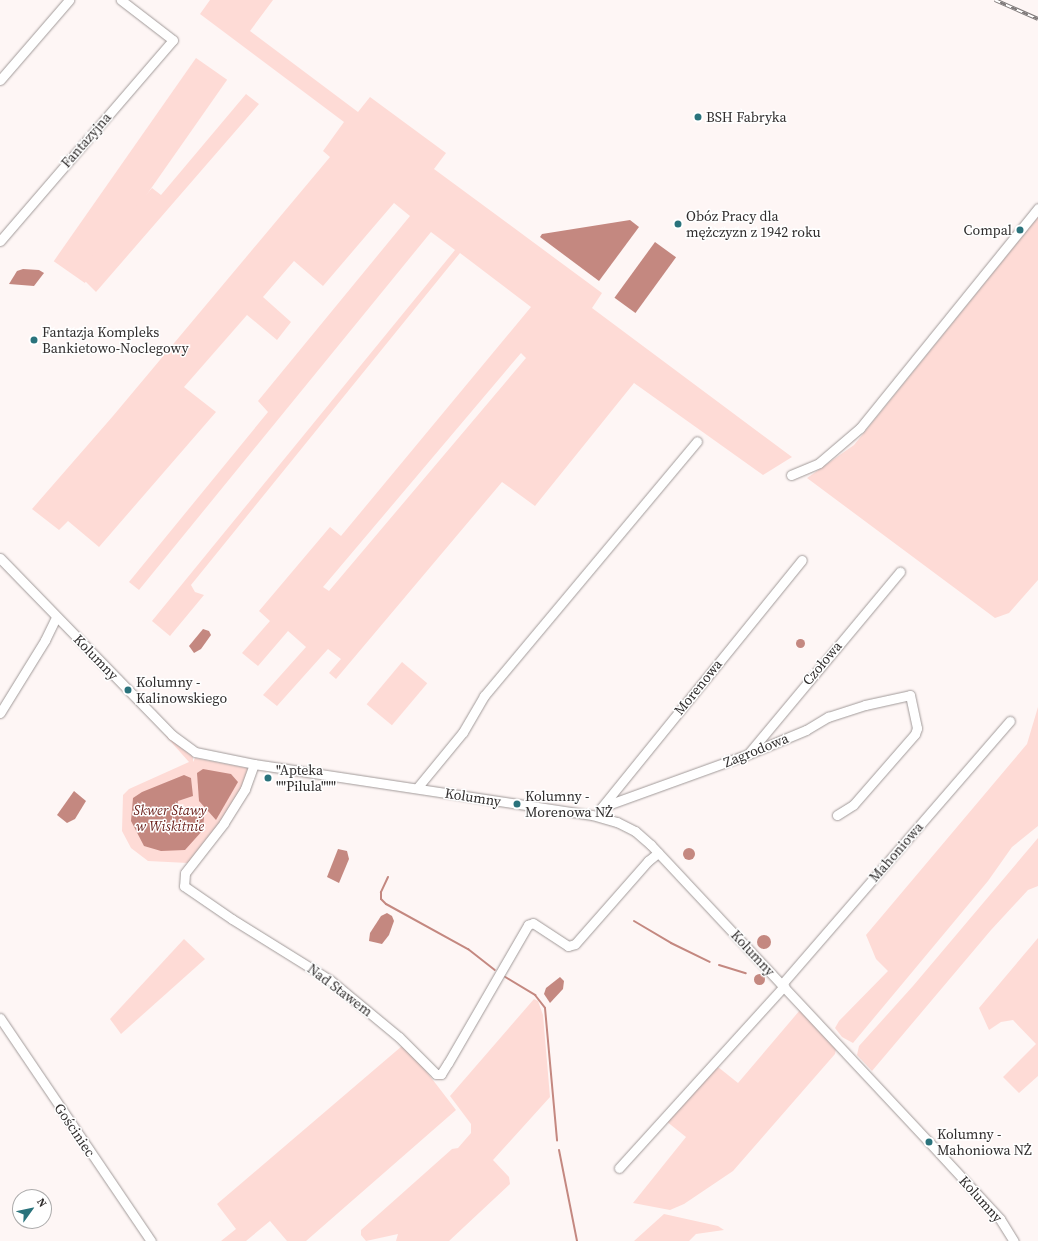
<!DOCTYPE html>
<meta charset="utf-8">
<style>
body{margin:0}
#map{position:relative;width:1038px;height:1241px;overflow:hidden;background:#fef6f5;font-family:"Source Serif 4",serif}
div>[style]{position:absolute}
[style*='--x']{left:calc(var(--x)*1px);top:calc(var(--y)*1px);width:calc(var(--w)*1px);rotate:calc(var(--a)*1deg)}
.green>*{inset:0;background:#fedbd6;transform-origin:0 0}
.water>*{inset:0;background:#c48880;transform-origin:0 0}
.round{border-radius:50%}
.stream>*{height:2px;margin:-1px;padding:0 1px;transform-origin:1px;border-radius:1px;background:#c48880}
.roads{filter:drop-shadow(0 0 1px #a19a99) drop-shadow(0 0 1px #a19a99)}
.minor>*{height:9px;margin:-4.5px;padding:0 4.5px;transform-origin:4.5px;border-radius:4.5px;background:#fff}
.rail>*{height:3.5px;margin-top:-1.75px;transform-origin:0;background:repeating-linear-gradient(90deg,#fff 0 6px,#7e7979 0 12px);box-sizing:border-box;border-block:1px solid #7e7979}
.dots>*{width:11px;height:11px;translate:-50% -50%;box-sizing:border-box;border:2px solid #fff;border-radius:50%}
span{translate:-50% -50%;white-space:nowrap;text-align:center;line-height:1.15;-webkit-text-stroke:3px #fff;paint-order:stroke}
.poi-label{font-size:14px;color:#302d2d}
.left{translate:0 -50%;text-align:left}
.right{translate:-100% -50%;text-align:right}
.street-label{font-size:14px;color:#302d2d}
.park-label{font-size:14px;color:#6e2520;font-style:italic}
.north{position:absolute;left:12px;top:1189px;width:40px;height:40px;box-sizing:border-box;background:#fff;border:1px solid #acabab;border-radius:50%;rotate:57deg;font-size:11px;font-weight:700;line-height:16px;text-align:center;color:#302d2d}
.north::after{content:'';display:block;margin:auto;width:14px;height:18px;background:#2a737c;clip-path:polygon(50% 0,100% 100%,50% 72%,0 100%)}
</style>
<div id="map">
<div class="green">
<div style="clip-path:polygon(evenodd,210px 0,273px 0,250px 31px,358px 112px,370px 97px,446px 153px,434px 169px,602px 293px,592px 308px,792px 457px,763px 475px,634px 383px,535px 506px,502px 482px,336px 679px,329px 673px,341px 659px,328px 649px,277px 706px,263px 695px,306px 647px,288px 631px,258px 666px,242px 653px,270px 621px,259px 611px,330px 527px,341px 536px,531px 307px,460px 253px,191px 585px,195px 592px,204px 595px,170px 636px,152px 621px,455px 250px,431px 232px,139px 590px,129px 582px,268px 412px,258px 401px,410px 216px,394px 203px,323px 286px,294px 261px,263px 297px,291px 322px,277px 340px,247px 315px,184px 387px,216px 412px,99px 547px,68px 521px,59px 530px,32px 509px,113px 416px,330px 157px,323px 151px,344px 122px,200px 14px,210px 0,521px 353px,526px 358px,329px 591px,323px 587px,521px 353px)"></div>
<div style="left:196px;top:58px;width:38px;height:248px;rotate:35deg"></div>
<div style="clip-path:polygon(246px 94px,259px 104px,96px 292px,77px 273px,152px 188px,161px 195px)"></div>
<div style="clip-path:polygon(1038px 217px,1038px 580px,1009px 613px,995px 618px,807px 478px,854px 445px)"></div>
<div style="left:402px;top:662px;width:33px;height:55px;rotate:40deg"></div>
<div style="clip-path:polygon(1038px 707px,1038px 826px,1012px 847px,988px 881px,853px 1043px,842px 1037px,835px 1028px,839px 1021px,888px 971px,876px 959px,866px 935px,1027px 744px)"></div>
<div style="clip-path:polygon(164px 734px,193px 757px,193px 762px,195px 758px,247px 768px,249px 774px,225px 819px,188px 863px,148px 861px,131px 848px,122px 831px,123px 795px,129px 789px,189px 762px)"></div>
<div style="clip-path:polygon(1038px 838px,1038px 886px,1028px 890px,991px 930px,872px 1071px,857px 1055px,859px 1046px,913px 986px)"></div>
<div style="clip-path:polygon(1038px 938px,1038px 1076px,1019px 1093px,1003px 1077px,1036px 1044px,1013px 1020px,1001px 1022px,989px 1030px,979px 1008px)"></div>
<div style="clip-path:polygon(184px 939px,205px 959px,121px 1034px,110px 1019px)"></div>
<div style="clip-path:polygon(534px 999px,538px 1001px,543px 1015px,550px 1097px,493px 1160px,509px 1177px,510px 1184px,449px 1241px,396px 1241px,398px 1234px,366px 1241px,361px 1235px,361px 1230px,452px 1149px,458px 1148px,471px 1133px,471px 1124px,450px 1096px)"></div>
<div style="clip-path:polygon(800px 1010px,836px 1049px,835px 1054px,733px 1171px,684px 1204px,670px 1210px,633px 1203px,686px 1137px,666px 1121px,718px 1067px,738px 1083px)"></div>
<div style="clip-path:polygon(402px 1046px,416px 1058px,456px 1110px,306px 1241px,287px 1241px,270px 1221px,246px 1241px,221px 1241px,236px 1229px,217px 1204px)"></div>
<div style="clip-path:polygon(664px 1214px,718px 1226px,724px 1230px,696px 1234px,689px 1241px,634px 1241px)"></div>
</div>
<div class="water">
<div style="clip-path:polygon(630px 220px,639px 227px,599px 281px,540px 237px,542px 234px)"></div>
<div style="left:655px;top:242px;width:26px;height:69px;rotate:36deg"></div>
<div style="clip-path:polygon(23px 269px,39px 270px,44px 273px,34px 286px,9px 284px,17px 271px)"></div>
<div style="clip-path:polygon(203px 629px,209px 631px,211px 635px,201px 649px,194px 653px,189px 646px)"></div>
<div class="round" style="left:795.5px;top:638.5px;width:9px;height:9px"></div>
<div style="clip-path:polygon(203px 769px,231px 774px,238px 782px,216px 820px,199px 801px,197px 773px)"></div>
<div style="clip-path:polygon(184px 775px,191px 778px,193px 796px,178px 801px,176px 811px,180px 816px,184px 816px,196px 808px,204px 817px,203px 830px,185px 850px,161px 851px,144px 846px,131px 821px,133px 798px,142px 792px)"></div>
<div style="clip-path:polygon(74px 791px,86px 801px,75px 819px,67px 823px,57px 815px)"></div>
<div class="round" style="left:683px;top:848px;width:12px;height:12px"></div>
<div style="clip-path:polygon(338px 849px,347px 851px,349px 859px,339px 883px,327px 877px)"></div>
<div style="clip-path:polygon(387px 913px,392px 916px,394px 921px,389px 935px,382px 944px,369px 941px,370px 933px,381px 916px)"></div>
<div class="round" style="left:757px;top:935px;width:14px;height:14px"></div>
<div class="round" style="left:753.5px;top:973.5px;width:11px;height:11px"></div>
<div style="clip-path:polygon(560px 977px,564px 981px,563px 989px,550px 1003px,544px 994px,546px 988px)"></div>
</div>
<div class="stream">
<div style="--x:388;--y:877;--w:17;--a:115"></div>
<div style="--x:381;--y:892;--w:7;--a:90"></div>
<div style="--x:381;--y:899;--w:7;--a:45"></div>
<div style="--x:386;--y:904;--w:94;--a:28.8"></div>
<div style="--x:468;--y:949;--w:34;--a:38"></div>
<div style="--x:634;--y:921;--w:43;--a:30.7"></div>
<div style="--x:671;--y:943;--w:43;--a:26"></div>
<div style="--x:719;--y:965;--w:28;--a:17"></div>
<div style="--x:502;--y:975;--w:39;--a:31"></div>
<div style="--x:535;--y:995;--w:16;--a:52"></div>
<div style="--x:545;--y:1008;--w:133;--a:84.8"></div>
<div style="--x:559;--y:1150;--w:93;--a:78.8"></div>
</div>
<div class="roads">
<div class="minor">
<div style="--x:0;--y:80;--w:106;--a:-49.2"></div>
<div style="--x:0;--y:241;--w:265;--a:-49.3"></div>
<div style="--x:173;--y:40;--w:66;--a:-142.4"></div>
<div style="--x:791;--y:475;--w:30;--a:-23"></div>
<div style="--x:819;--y:463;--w:54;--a:-40.5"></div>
<div style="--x:860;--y:428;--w:283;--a:-51"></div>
<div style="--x:0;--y:558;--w:247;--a:45.8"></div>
<div style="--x:172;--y:735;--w:29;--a:36"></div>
<div style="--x:195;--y:752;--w:60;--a:11.5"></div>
<div style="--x:254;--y:764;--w:342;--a:8.6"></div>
<div style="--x:592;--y:815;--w:26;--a:16"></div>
<div style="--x:617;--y:822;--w:20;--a:27"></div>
<div style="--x:635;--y:831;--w:21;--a:41"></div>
<div style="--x:651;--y:845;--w:407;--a:46.9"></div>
<div style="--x:929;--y:1142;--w:105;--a:47.3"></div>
<div style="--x:1000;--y:1219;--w:26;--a:58"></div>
<div style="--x:0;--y:713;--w:86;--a:-58.3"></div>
<div style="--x:45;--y:640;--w:25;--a:-64"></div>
<div style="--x:749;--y:753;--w:236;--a:-50.2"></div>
<div style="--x:254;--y:764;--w:27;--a:110"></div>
<div style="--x:245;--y:789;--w:40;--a:122"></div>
<div style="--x:224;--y:823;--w:63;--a:128"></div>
<div style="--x:185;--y:873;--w:13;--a:94"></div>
<div style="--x:184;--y:886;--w:58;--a:34.5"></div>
<div style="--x:232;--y:919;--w:115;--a:31.9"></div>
<div style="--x:330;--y:980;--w:89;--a:39.6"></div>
<div style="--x:399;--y:1037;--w:52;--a:45"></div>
<div style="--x:436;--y:1074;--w:5;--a:0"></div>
<div style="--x:441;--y:1074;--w:13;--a:-58"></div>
<div style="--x:448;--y:1063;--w:160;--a:-59.9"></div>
<div style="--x:528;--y:925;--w:5;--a:-22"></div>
<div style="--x:533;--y:923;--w:42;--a:33.3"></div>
<div style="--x:568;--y:946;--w:7;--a:-16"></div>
<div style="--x:575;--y:944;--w:111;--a:-48.7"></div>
<div style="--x:648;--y:861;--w:13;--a:-39"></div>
<div style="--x:417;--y:788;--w:72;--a:-50.6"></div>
<div style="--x:463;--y:732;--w:42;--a:-59.7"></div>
<div style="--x:484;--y:696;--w:332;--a:-50.1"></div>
<div style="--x:602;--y:807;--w:153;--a:-19.9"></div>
<div style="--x:746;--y:755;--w:65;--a:-22.6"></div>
<div style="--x:806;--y:730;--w:26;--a:-31"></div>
<div style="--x:828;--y:717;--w:39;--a:-18"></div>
<div style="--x:865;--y:705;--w:46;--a:-12.5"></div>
<div style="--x:910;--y:695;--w:34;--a:78"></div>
<div style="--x:917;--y:728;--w:6;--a:108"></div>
<div style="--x:915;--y:734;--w:94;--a:131.1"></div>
<div style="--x:853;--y:805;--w:19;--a:148"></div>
<div style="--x:601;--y:808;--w:319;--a:-51"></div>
<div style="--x:782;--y:984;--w:348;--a:-49.1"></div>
<div style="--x:0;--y:1018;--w:269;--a:55.9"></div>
<div style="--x:619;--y:1168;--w:246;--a:-47.8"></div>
</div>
</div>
<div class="rail">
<div style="--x:995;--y:0;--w:47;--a:23.8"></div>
</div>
<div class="dots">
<div style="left:698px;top:117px;background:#2a737c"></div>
<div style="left:678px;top:224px;background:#2a737c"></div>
<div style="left:1020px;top:230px;background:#2a737c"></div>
<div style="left:34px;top:340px;background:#2a737c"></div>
<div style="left:128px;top:690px;background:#2a737c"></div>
<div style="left:268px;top:778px;background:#2a737c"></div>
<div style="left:517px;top:804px;background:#2a737c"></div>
<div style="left:929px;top:1142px;background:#2a737c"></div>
</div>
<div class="poi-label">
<span class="left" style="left:706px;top:117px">BSH Fabryka</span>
<span class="left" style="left:686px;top:224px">Obóz Pracy dla<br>mężczyzn z 1942 roku</span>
<span class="right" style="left:1012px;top:230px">Compal</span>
<span class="left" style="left:42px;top:340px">Fantazja Kompleks<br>Bankietowo-Noclegowy</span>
<span class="left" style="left:136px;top:690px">Kolumny -<br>Kalinowskiego</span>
<span class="left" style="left:276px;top:778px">"Apteka<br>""Pilula"""</span>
<span class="left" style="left:525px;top:804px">Kolumny -<br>Morenowa NŻ</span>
<span class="left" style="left:937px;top:1142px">Kolumny -<br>Mahoniowa NŻ</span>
</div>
<div class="street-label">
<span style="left:86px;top:140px;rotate:-49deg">Fantazyjna</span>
<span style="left:96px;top:657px;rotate:46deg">Kolumny</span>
<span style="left:822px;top:663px;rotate:-50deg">Czołowa</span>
<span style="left:698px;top:687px;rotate:-51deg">Morenowa</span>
<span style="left:756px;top:750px;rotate:-22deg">Zagrodowa</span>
<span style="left:473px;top:797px;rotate:9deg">Kolumny</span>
<span style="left:896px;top:852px;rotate:-49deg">Mahoniowa</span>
<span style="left:753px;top:953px;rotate:47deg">Kolumny</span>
<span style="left:340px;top:990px;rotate:37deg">Nad Stawem</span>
<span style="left:75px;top:1130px;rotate:56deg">Gościniec</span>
<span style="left:981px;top:1199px;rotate:48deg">Kolumny</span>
</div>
<div class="park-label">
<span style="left:170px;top:818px">Skwer Stawy<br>w Wiskitnie</span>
</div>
<div class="north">N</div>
</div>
